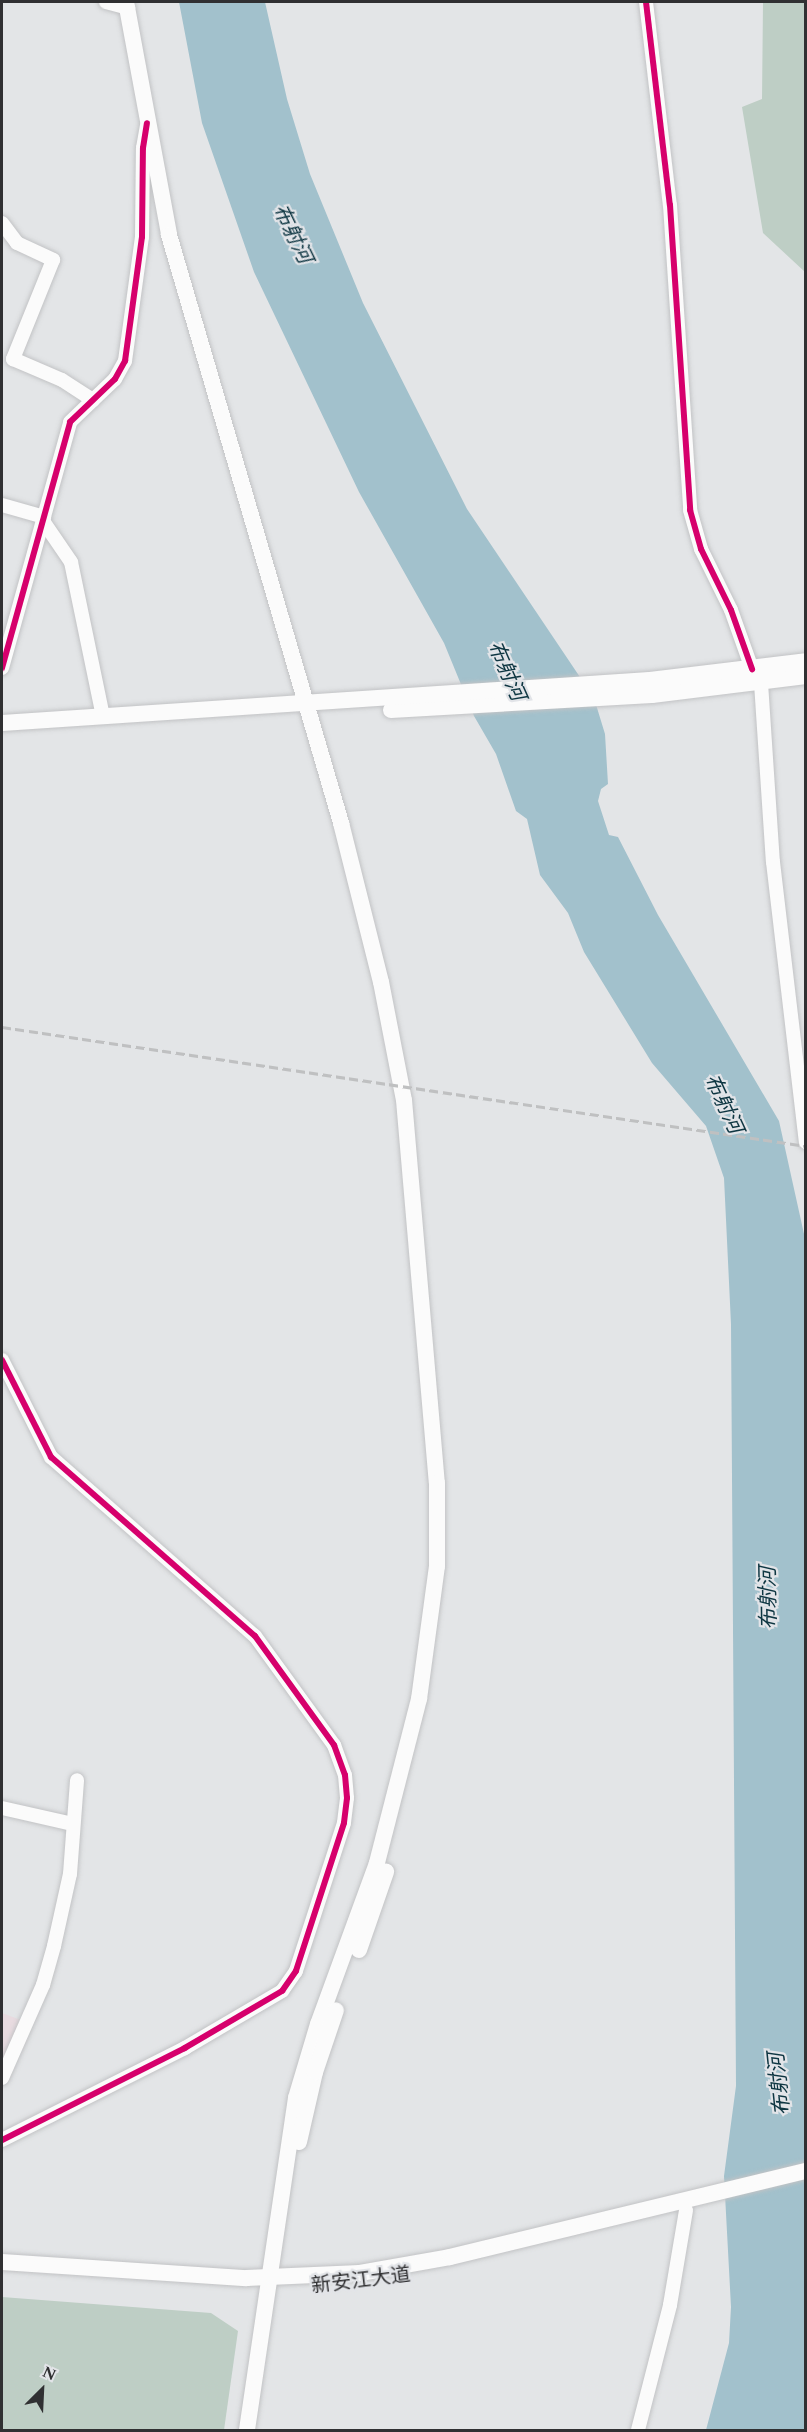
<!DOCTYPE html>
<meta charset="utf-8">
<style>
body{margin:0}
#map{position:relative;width:807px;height:2432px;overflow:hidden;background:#e3e5e7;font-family:Spectral,"Noto Sans SC",serif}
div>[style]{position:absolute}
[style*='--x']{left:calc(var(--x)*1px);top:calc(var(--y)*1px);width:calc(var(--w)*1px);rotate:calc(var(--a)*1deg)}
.education>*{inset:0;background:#e8dbe0}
.green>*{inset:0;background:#becec5}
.water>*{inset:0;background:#a2c1cc}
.roads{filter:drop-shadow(0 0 2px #c2c3c5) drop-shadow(0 0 2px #c2c3c5)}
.minor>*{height:14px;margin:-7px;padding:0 7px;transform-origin:7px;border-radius:7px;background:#fbfbfb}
.major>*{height:16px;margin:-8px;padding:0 8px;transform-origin:8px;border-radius:8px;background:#fbfbfb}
.rail>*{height:3px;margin-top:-1.5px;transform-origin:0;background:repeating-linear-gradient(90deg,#bfc0c1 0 9px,transparent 0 13.5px)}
.cycleway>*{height:6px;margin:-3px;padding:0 3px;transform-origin:3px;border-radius:3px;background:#d6006c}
span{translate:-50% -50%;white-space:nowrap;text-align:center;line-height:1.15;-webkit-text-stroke:4.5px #e2e4e8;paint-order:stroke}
.street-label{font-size:20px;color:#303032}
.water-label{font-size:21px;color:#0e3642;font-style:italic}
.frame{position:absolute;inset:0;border:3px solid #303032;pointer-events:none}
.north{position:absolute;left:12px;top:2360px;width:60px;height:60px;-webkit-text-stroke:4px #e2e4e8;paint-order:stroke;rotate:24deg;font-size:16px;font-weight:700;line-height:24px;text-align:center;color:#303032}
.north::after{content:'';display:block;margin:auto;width:21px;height:27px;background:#303032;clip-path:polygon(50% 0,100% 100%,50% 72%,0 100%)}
</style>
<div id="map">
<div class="education">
<div style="clip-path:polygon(2px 2013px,21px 2020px,2px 2070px)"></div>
</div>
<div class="green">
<div style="clip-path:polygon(763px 2px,805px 2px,805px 272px,763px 233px,742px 107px,762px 99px)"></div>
<div style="clip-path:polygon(2px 2297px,211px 2313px,238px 2331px,224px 2430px,2px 2430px)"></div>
</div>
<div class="water">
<div style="clip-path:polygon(179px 2px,265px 2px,287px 99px,310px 174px,363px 303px,467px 509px,594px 698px,605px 734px,608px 784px,601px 789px,598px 801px,609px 835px,618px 837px,658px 915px,779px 1121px,806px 1243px,805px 2430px,706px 2430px,729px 2343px,731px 2307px,724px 2176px,736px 2086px,731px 1324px,724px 1178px,706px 1126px,652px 1063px,584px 952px,568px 913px,540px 875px,527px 819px,516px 811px,496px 754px,474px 716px,444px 643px,359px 492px,254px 272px,202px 123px)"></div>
</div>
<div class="roads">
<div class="minor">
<div style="--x:106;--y:2;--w:23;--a:15"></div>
<div style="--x:646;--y:2;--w:204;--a:83.3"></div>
<div style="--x:670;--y:205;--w:306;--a:86.2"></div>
<div style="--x:690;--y:510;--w:41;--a:74.2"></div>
<div style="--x:701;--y:549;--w:68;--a:63.8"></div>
<div style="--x:731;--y:610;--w:63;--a:70.4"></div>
<div style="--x:2;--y:223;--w:25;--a:53"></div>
<div style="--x:17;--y:243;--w:40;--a:25"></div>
<div style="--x:53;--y:260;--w:107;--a:112"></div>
<div style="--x:13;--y:359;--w:53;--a:23.2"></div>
<div style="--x:62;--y:380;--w:37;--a:33"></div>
<div style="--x:2;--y:505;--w:44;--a:15.9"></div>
<div style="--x:43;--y:521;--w:50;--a:55.7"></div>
<div style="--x:71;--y:562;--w:158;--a:78.3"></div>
<div style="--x:2;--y:668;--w:255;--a:-74.5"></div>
<div style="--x:70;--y:422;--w:62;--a:-43.7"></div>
<div style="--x:115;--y:379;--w:21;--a:-61"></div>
<div style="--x:125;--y:361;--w:125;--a:-82.2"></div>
<div style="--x:142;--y:237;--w:89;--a:-89.4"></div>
<div style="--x:143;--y:148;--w:23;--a:-80"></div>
<div style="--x:761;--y:683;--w:179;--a:86.2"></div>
<div style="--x:773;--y:862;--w:282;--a:83.3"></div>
<div style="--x:2;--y:1360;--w:109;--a:63.2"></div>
<div style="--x:51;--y:1457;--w:271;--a:41.3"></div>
<div style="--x:255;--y:1636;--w:135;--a:54.1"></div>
<div style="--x:334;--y:1745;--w:32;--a:70"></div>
<div style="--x:345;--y:1775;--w:23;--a:85"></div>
<div style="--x:347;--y:1798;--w:25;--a:97"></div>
<div style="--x:344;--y:1823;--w:156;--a:108"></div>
<div style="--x:296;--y:1971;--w:24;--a:125"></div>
<div style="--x:282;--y:1991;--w:113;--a:149.6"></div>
<div style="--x:185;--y:2048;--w:205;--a:153.3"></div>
<div style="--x:2;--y:1808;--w:73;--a:12.7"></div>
<div style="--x:2;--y:2078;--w:102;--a:-66.2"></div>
<div style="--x:43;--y:1985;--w:41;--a:-74.2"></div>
<div style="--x:54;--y:1946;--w:74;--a:-77.5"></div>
<div style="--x:70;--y:1874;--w:94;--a:-85.7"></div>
<div style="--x:638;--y:2430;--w:129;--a:-75.6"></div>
<div style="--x:670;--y:2305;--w:96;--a:-80.4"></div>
</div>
<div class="major">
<div style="--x:126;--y:2;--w:237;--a:79.5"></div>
<div style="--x:169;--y:235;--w:613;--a:73.69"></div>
<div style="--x:341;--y:823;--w:164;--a:75.9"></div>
<div style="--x:381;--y:982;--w:120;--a:79"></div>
<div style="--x:404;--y:1100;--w:384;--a:85.1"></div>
<div style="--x:437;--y:1483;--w:83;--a:90"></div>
<div style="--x:437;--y:1566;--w:134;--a:97.7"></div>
<div style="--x:419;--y:1699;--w:169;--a:104.4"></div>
<div style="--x:377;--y:1863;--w:171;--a:110.1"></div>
<div style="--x:318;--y:2024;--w:77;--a:106.6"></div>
<div style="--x:296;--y:2098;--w:336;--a:98.4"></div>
<div style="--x:391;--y:710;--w:261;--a:-3.3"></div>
<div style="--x:652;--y:695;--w:155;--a:-7"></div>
<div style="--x:2;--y:723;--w:649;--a:-3.8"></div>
<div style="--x:650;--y:680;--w:157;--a:-6.9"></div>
<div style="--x:359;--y:1950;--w:83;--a:-70.9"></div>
<div style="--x:299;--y:2142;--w:72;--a:-77.1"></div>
<div style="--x:315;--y:2072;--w:65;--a:-71.3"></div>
<div style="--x:2;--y:2262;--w:245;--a:3.8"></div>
<div style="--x:246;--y:2278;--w:114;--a:-2.5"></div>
<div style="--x:360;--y:2273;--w:91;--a:-10.1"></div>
<div style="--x:450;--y:2257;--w:366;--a:-13.6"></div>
</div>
</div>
<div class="rail">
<div style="--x:2;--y:1027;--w:813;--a:8.42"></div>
</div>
<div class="cycleway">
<div style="--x:646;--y:2;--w:204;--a:83.3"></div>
<div style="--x:670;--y:205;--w:306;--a:86.2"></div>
<div style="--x:690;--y:510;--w:41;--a:74.2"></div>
<div style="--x:701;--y:549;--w:68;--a:63.8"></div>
<div style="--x:731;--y:610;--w:63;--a:70.4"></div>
<div style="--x:2;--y:668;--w:255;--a:-74.5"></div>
<div style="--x:70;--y:422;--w:62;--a:-43.7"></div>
<div style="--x:115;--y:379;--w:21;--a:-61"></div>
<div style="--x:125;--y:361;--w:125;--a:-82.2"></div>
<div style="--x:142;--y:237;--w:89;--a:-89.4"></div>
<div style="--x:143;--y:148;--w:25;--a:-81"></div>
<div style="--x:2;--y:1360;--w:109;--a:63.2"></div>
<div style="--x:51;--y:1457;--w:271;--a:41.3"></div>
<div style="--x:255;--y:1636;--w:135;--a:54.1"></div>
<div style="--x:334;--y:1745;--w:32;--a:70"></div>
<div style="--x:345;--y:1775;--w:23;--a:85"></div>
<div style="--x:347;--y:1798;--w:25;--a:97"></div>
<div style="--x:344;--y:1823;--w:156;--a:108"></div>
<div style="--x:296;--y:1971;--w:24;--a:125"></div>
<div style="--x:282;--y:1991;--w:113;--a:149.6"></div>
<div style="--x:185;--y:2048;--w:205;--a:153.3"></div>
</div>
<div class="street-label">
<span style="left:361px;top:2281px;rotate:-7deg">新安江大道</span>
</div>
<div class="water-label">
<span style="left:292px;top:234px;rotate:64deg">布射河</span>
<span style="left:506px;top:671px;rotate:66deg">布射河</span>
<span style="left:723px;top:1104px;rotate:65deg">布射河</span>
<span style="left:769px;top:1598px;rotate:-91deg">布射河</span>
<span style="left:780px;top:2084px;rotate:-96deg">布射河</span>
</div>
<div class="frame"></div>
<div class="north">N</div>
</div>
